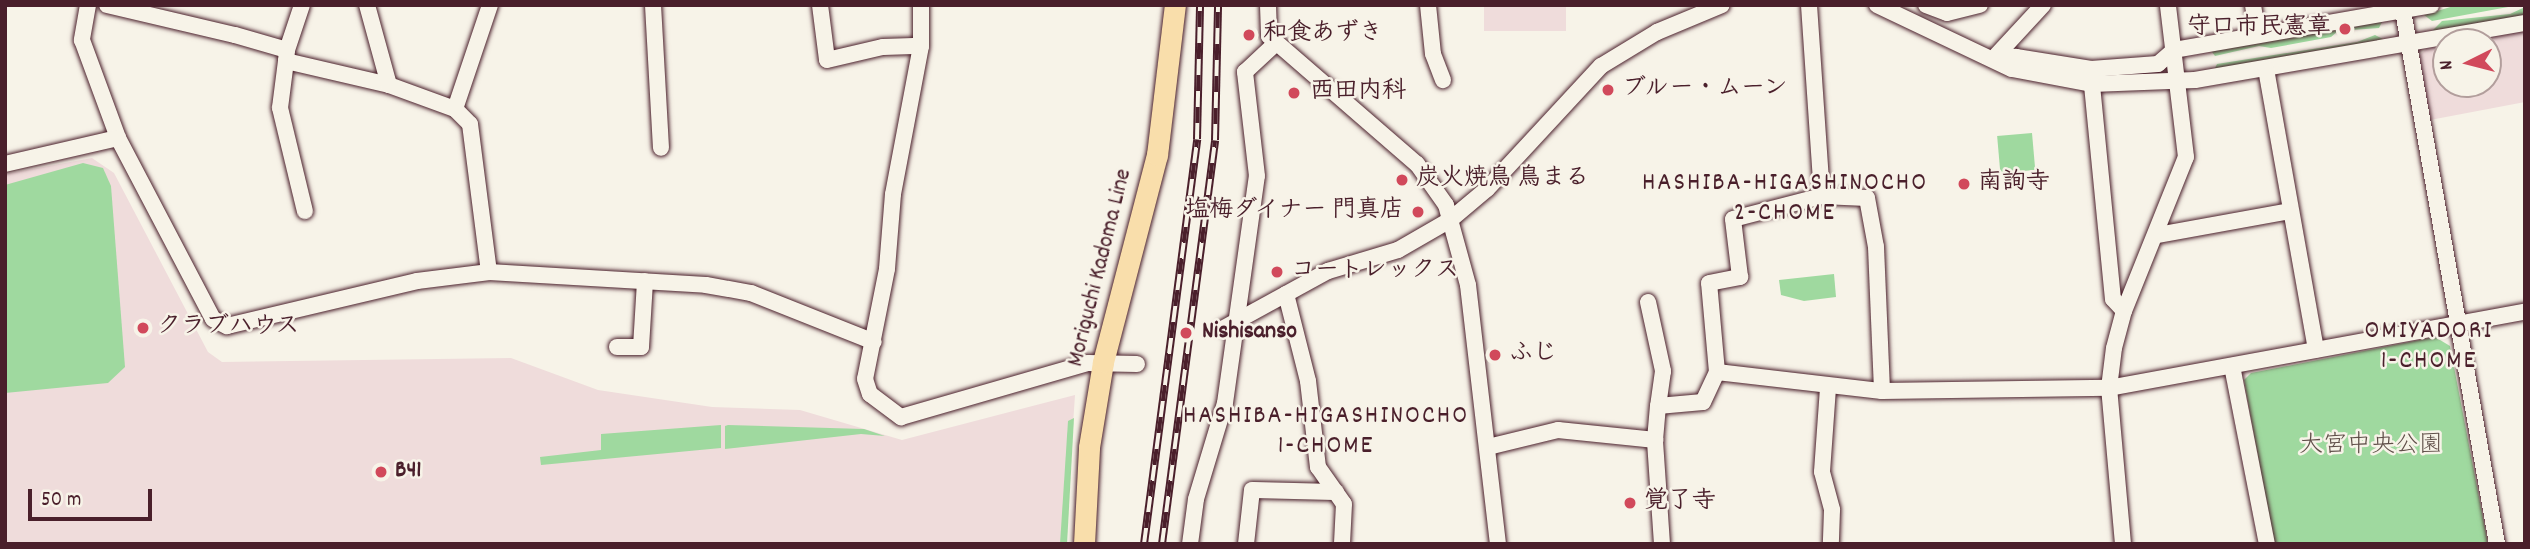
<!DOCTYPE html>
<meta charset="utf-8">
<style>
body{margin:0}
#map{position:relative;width:2530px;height:549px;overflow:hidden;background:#f7f3e8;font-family:Dekko,"Klee One",sans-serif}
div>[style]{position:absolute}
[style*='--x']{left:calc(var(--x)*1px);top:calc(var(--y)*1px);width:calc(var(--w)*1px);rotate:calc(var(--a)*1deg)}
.built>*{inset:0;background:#efdcdb;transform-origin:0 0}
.green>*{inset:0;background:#9fd99f;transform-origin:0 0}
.roads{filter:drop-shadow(0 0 2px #4a1f2b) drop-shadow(0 0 2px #4a1f2b)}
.minor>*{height:16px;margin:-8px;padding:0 8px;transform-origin:8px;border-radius:8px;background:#f7f3e8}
.major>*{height:21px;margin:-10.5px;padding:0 10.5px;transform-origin:10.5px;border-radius:10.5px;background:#f9deab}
.rail>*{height:8px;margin-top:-4px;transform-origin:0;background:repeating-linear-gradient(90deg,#f7f3e8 0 16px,#4a1f2b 0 32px);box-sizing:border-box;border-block:2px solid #4a1f2b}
.dots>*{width:19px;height:19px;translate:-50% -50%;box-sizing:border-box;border:4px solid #f7f3e8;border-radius:50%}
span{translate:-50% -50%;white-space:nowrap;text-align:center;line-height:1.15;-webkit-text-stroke:5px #f7f3e8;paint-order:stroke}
.poi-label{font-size:24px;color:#4a1f2b;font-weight:700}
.right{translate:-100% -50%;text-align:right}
.left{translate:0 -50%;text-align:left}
.street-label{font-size:24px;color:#4a1f2b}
.park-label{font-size:24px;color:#5f4e48}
.neighbourhood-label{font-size:26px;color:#4a1f2b;letter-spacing:2px}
.frame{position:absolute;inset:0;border:7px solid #4a1f2b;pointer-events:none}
.north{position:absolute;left:2432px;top:28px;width:70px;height:70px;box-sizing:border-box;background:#f7f3e8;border:2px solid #b29e9c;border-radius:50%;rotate:264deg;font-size:19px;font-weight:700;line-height:28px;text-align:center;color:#4a1f2b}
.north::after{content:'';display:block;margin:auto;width:24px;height:32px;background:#d1495b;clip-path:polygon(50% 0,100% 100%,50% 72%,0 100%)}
.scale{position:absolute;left:28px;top:489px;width:124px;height:32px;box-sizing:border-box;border:4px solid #4a1f2b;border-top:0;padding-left:9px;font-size:21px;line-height:24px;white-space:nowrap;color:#4a1f2b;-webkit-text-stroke:5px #f7f3e8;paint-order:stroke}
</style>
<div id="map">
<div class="built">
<div style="left:1484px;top:5px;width:82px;height:26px"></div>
<div style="clip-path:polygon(2525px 31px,2525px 102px,2430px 120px,2418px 57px,2426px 49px,2446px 45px,2446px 84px,2488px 84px,2488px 42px,2463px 42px)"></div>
<div style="clip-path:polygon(92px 158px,114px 173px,208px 352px,222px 362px,511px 358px,598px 390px,712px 407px,800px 410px,902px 440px,1075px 395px,1065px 544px,5px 544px,5px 174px)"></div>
</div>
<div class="green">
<div style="clip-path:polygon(2457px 5px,2519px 5px,2432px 21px,2424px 15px)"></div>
<div style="clip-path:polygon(2525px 7px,2525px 16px,2429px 34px,2442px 21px,2510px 14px)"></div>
<div style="clip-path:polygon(2384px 18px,2379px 28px,2338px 31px,2331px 37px,2271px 48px,2259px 46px,2215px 56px,2209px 48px)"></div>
<div style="clip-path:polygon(2375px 35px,2385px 40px,2214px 70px,2217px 64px,2357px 42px)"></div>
<div style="left:2032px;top:133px;width:37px;height:35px;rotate:85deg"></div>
<div style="clip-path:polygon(83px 163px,103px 168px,111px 186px,125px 367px,108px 383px,5px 393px,5px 185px)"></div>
<div style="clip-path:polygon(1834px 274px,1836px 297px,1804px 301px,1781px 295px,1779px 280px)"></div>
<div style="clip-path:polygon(2435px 337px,2450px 346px,2488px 544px,2274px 544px,2244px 380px,2251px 373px)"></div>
<div style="clip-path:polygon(1074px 418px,1067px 544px,1060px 544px,1068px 421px)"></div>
<div style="clip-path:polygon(721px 425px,721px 448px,541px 465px,540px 457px,601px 450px,601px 434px)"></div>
<div style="clip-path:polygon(728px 425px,864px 429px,885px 436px,861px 434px,725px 449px,725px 426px)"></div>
</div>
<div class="roads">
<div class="minor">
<div style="--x:88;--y:5;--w:36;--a:100"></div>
<div style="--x:82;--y:40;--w:104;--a:69.8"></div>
<div style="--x:118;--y:138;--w:204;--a:62.3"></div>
<div style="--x:213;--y:319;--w:16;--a:27"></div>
<div style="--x:227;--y:326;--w:195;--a:-13.3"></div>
<div style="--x:417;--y:281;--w:73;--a:-7.1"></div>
<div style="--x:489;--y:272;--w:217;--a:3.4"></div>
<div style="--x:706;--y:285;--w:46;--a:10.1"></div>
<div style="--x:751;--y:293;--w:132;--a:21.7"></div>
<div style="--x:107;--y:5;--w:131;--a:13.2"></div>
<div style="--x:235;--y:35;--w:54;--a:16.1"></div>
<div style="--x:287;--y:50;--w:11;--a:95"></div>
<div style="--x:286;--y:61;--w:106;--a:13.1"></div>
<div style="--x:389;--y:85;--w:70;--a:20"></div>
<div style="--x:455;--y:109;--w:21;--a:45"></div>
<div style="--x:470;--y:124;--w:149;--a:82.7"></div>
<div style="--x:367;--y:5;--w:83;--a:74.6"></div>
<div style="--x:653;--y:5;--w:143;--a:86.8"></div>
<div style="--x:820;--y:5;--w:55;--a:82.7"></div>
<div style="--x:827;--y:60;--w:57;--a:-13.1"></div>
<div style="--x:883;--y:47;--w:38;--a:-2"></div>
<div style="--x:921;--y:5;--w:41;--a:90"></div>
<div style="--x:921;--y:46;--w:151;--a:100.7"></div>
<div style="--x:893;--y:194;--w:75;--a:94.6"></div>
<div style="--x:887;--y:269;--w:112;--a:101.3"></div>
<div style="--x:865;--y:379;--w:16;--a:72"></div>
<div style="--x:870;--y:394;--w:39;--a:37"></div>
<div style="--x:901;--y:417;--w:195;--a:-16.1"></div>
<div style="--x:1088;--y:363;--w:49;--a:1.2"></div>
<div style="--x:1268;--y:5;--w:31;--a:88"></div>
<div style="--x:1269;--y:36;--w:196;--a:40.9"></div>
<div style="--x:1417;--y:164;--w:50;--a:54.7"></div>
<div style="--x:1446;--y:205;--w:83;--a:74.6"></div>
<div style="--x:1468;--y:285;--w:261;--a:83.4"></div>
<div style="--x:1428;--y:5;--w:49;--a:84.2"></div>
<div style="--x:1433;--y:54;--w:28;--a:69"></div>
<div style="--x:1809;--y:5;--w:191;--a:86.1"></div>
<div style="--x:1877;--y:5;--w:149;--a:25.4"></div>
<div style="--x:2012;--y:69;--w:81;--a:10.6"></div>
<div style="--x:2092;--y:84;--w:103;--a:-2.2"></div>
<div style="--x:2195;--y:80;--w:335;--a:-9.8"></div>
<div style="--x:1926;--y:5;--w:22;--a:21"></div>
<div style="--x:1947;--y:13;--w:34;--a:-14"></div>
<div style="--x:2253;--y:5;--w:30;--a:81"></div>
<div style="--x:2402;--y:5;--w:547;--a:80"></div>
<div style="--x:287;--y:50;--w:47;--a:-71.6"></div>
<div style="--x:1994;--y:58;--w:22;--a:-3"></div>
<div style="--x:2016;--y:57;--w:76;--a:9.1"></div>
<div style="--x:2091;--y:69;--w:67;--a:-4.3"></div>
<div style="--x:2158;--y:64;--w:21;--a:-41"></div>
<div style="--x:2174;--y:50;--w:261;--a:-9.9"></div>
<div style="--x:1994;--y:58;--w:72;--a:-47.2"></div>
<div style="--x:286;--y:61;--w:47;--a:97.3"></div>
<div style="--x:280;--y:108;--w:106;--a:76.4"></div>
<div style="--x:2266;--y:69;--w:285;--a:79.9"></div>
<div style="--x:2091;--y:75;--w:225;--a:84.4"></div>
<div style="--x:2113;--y:299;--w:16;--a:47"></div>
<div style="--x:455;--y:109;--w:110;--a:-71.4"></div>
<div style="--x:5;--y:164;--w:116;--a:-13"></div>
<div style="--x:2158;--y:235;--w:134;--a:-10.3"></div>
<div style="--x:1286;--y:294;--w:90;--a:75.8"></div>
<div style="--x:1308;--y:381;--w:87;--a:83.4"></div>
<div style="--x:1318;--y:467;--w:45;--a:54.9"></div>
<div style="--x:1344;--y:504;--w:40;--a:92.9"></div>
<div style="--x:1648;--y:302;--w:71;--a:77.7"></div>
<div style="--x:1663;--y:371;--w:35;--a:98"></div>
<div style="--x:1224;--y:328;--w:119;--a:-28.7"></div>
<div style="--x:1328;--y:271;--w:73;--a:-16.7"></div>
<div style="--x:1398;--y:250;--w:60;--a:-30"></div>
<div style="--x:1450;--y:220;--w:48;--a:-40"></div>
<div style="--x:1487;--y:189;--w:168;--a:-47.2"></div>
<div style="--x:1601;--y:66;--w:66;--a:-31.3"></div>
<div style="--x:1657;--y:32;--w:70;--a:-22.6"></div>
<div style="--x:617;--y:347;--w:24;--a:0"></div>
<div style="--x:641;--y:347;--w:66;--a:-86.5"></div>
<div style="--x:2232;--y:366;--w:181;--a:78.9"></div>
<div style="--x:1717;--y:372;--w:89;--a:-95.1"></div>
<div style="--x:1709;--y:283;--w:32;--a:-11"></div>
<div style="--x:1740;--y:277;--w:58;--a:-96.9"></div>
<div style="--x:1733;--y:219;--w:92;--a:-14.5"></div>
<div style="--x:1822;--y:196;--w:45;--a:2.5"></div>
<div style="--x:1867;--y:198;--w:50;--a:79.6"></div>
<div style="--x:1876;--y:247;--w:144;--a:87.6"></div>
<div style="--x:1828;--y:388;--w:84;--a:94.1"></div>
<div style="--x:1822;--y:472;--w:39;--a:75"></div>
<div style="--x:1832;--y:510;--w:34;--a:92"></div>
<div style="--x:1488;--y:447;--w:72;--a:-13.7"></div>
<div style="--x:1558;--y:430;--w:98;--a:5.9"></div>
<div style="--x:1190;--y:544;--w:45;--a:-82.4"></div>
<div style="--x:1196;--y:499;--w:100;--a:-73.2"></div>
<div style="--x:1225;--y:403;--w:229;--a:-82"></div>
<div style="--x:1257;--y:176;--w:105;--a:-96.6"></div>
<div style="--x:1245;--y:72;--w:42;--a:-43.1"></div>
<div style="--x:1246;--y:544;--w:54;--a:-83.7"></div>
<div style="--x:1252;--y:490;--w:84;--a:1.4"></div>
<div style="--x:1662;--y:544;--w:104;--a:-93.9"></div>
<div style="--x:1655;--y:440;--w:34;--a:-85"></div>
<div style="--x:1658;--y:406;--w:45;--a:-5.1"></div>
<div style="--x:1703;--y:402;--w:33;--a:-65"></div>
<div style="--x:1717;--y:372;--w:166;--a:6.6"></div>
<div style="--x:1882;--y:391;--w:227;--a:-0.8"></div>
<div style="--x:2109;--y:388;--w:423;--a:-10.4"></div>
<div style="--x:2123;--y:544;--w:157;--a:-95.1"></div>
<div style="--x:2109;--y:388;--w:40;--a:-82.9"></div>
<div style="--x:2114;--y:348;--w:38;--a:-75"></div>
<div style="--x:2124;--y:311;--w:166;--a:-68.1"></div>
<div style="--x:2186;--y:157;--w:153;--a:-96.8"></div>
</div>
<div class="major">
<div style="--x:1084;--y:544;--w:97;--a:-87"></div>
<div style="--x:1089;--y:447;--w:86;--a:-80.6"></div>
<div style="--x:1103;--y:362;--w:214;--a:-75.4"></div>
<div style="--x:1157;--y:155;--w:151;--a:-83.2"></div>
</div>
</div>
<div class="rail">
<div style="--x:1144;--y:544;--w:408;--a:-82.5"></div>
<div style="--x:1197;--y:139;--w:134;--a:-88.7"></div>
<div style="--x:1162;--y:544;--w:407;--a:-82.5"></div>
<div style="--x:1215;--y:140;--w:135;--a:-88.7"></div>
</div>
<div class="dots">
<div style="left:2345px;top:29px;background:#d1495b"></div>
<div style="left:1249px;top:35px;background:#d1495b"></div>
<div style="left:1608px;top:90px;background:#d1495b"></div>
<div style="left:1294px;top:93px;background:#d1495b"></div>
<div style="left:1402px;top:180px;background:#d1495b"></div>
<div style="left:1964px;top:184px;background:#d1495b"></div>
<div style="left:1418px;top:212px;background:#d1495b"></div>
<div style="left:1277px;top:272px;background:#d1495b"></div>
<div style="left:143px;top:328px;background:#d1495b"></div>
<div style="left:1186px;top:333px;background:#d1495b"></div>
<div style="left:1495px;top:355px;background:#d1495b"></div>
<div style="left:381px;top:472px;background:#d1495b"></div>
<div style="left:1630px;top:503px;background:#d1495b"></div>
</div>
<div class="poi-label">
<span class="right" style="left:2331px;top:29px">守口市民憲章</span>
<span class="left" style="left:1263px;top:35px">和食あずき</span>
<span class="left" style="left:1622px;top:90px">ブルー・ムーン</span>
<span class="left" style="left:1310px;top:93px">西田内科</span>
<span class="left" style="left:1416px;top:180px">炭火焼鳥 鳥まる</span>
<span class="left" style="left:1978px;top:184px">南詢寺</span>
<span class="right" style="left:1404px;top:212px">塩梅ダイナー 門真店</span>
<span class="left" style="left:1291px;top:272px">コートレックス</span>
<span class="left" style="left:157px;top:328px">クラブハウス</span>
<span class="left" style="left:1202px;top:333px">Nishisanso</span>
<span class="left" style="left:1509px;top:355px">ふじ</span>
<span class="left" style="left:395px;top:472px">B41</span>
<span class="left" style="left:1644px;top:503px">覚了寺</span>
</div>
<div class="street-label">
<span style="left:1101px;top:268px;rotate:-76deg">Moriguchi Kadoma Line</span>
</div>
<div class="park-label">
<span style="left:2371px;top:447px">大宮中央公園</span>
</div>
<div class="neighbourhood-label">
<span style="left:1785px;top:199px">HASHIBA-HIGASHINOCHO<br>2-CHOME</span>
<span style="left:2429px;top:347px">OMIYADORI<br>1-CHOME</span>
<span style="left:1326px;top:432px">HASHIBA-HIGASHINOCHO<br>1-CHOME</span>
</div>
<div class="frame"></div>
<div class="north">N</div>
<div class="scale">50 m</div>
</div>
